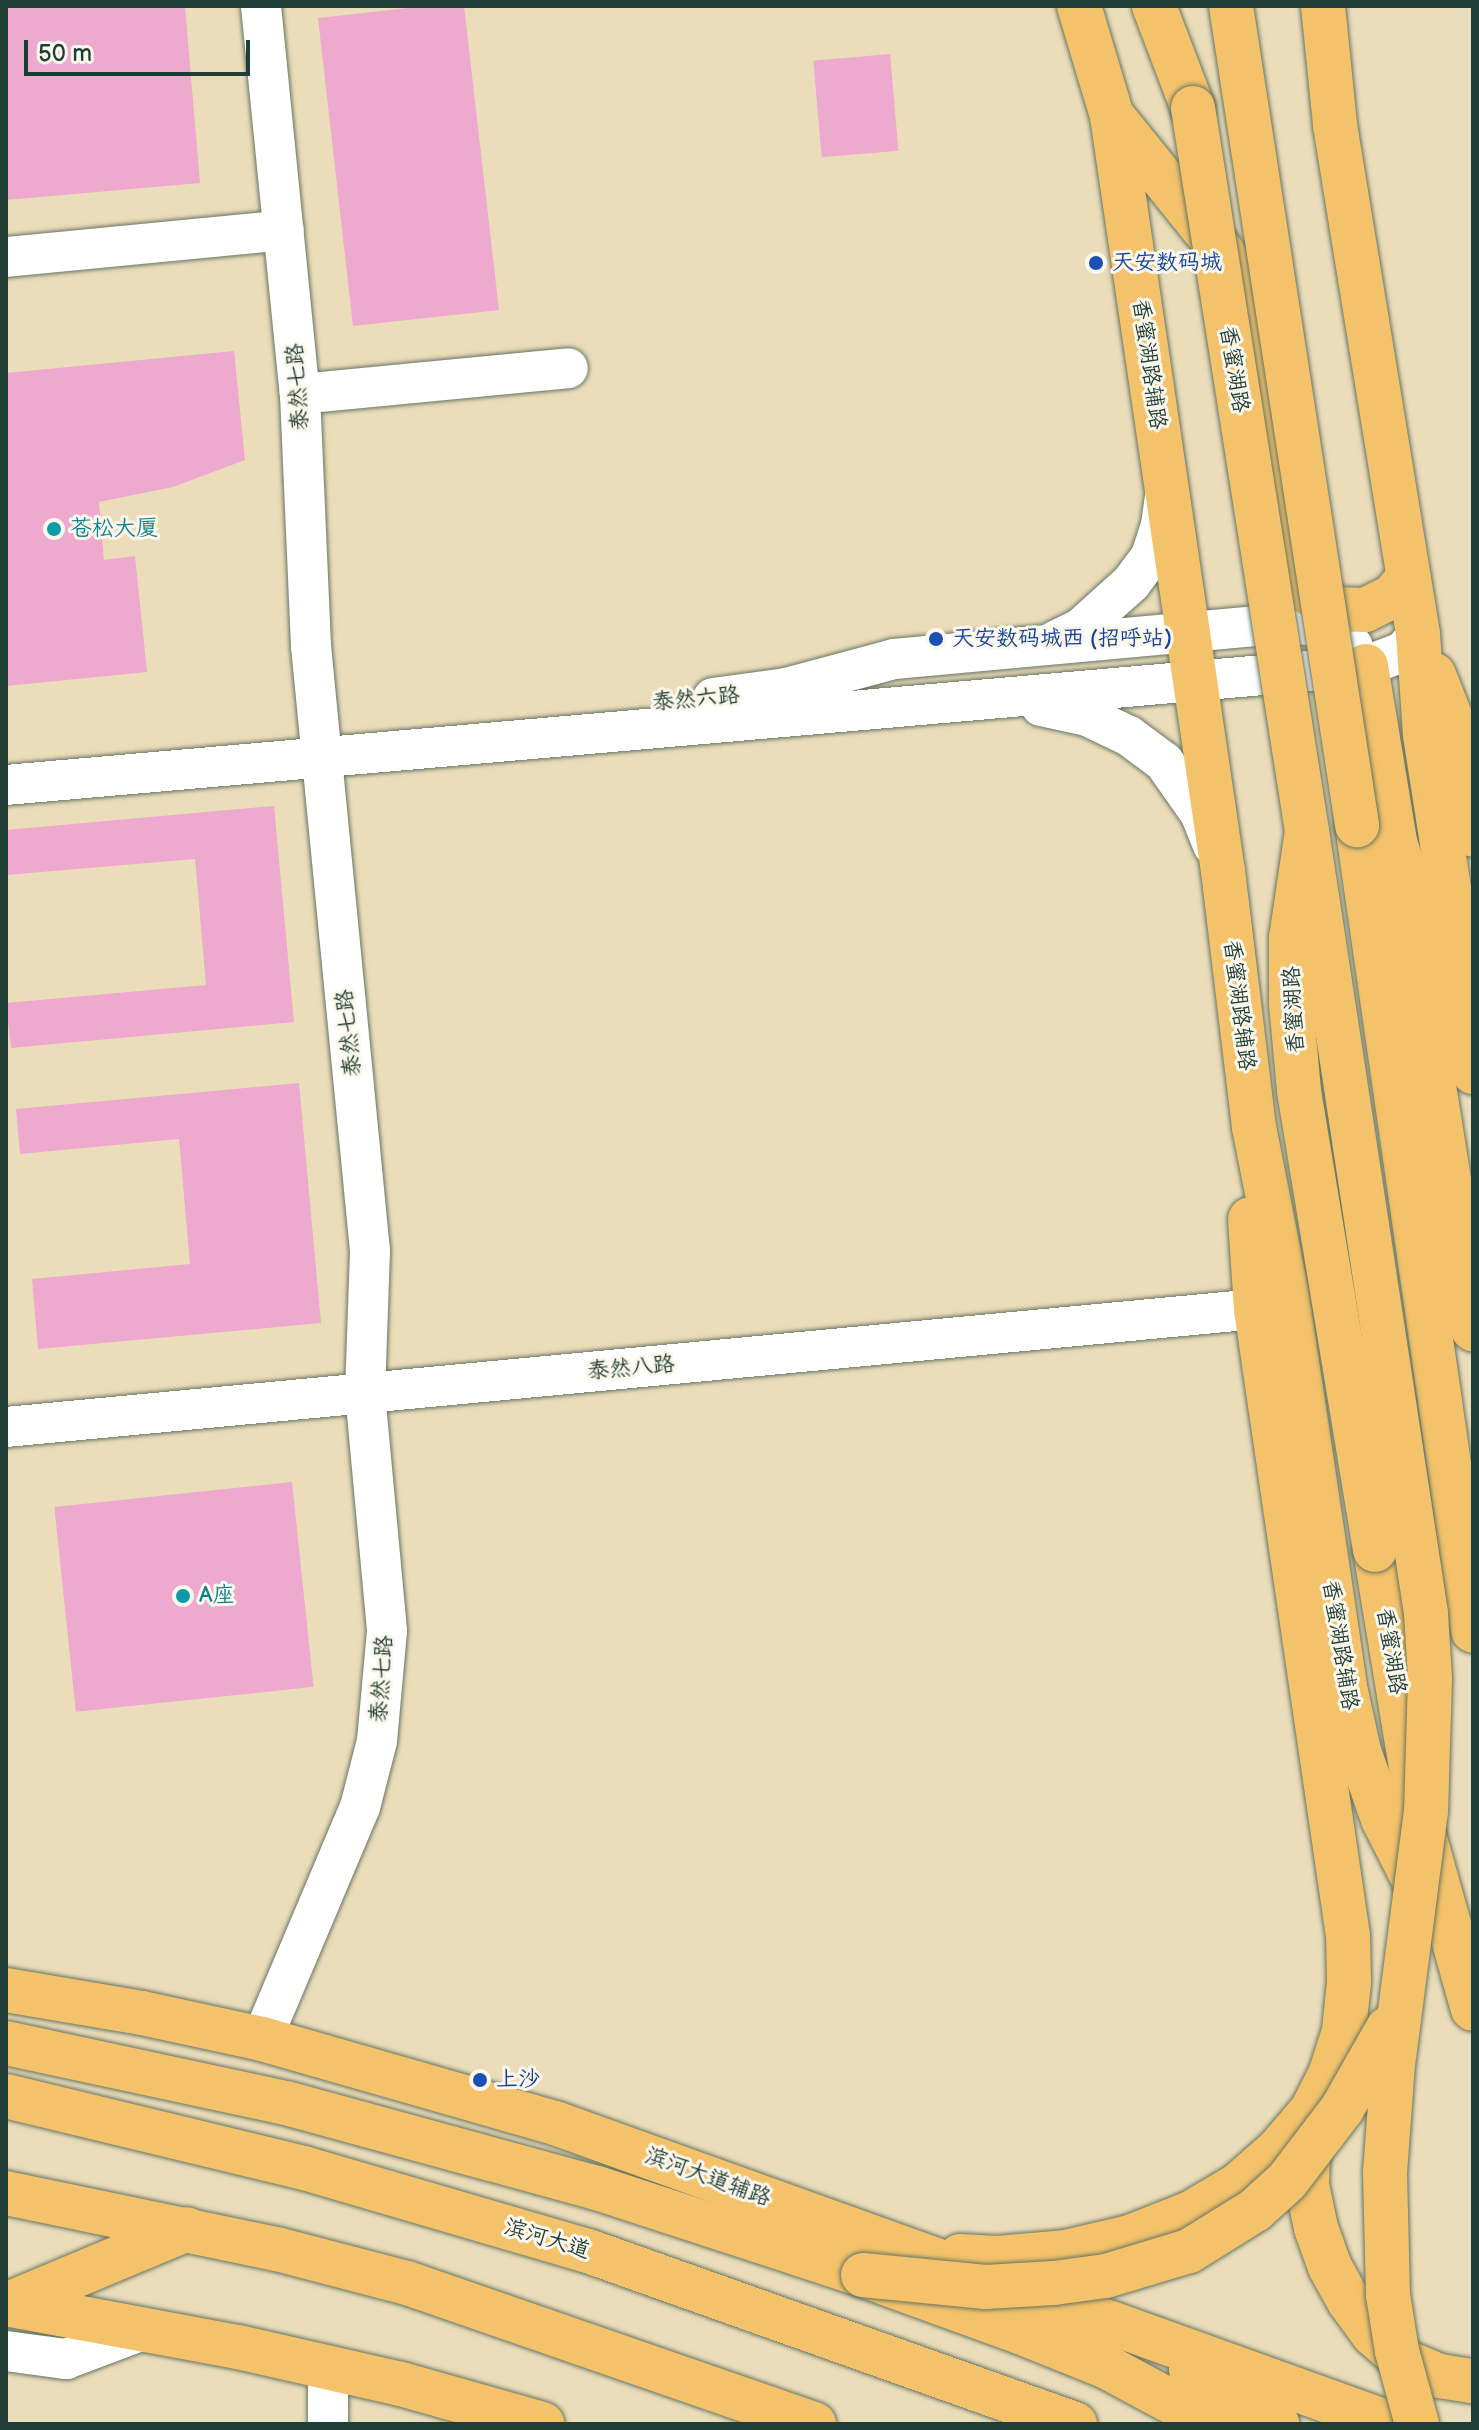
<!DOCTYPE html>
<meta charset="utf-8">
<style>
body{margin:0}
#map{position:relative;width:1479px;height:2430px;overflow:hidden;background:#ebddba;font-family:"Balsamiq Sans","LXGW WenKai TC",sans-serif}
div>[style]{position:absolute}
[style*='--x']{left:calc(var(--x)*1px);top:calc(var(--y)*1px);width:calc(var(--w)*1px);rotate:calc(var(--a)*1deg)}
.building>*{inset:0;background:#eea9ce;transform-origin:0 0}
.roads{filter:drop-shadow(0 0 2px #667563) drop-shadow(0 0 2px #667563)}
.minor>*{height:40px;margin:-20px;padding:0 20px;transform-origin:20px;border-radius:20px;background:#fff}
.major>*{height:44px;margin:-22px;padding:0 22px;transform-origin:22px;border-radius:22px;background:#f3c26a}
.highway>*{height:44px;margin:-22px;padding:0 22px;transform-origin:22px;border-radius:22px;background:#f3c26a}
.bridges{filter:drop-shadow(0 0 2px #667563) drop-shadow(0 0 2px #667563)}
.highway-bridge>*{height:44px;margin:-22px;padding:0 22px;transform-origin:22px;border-radius:22px;background:#f3c26a}
.dots>*{width:22px;height:22px;translate:-50% -50%;box-sizing:border-box;border:4px solid #fbf7ec;border-radius:50%}
span{translate:-50% -50%;white-space:nowrap;text-align:center;line-height:1.15;-webkit-text-stroke:6px #fbf7ec;paint-order:stroke}
.transit-label{font-size:22px;color:#164399}
.left{translate:0 -50%;text-align:left}
.street-label{font-size:22px;color:#1f3d34}
.culture-label{font-size:22px;color:#0d838f}
.frame{position:absolute;inset:0;border:8px solid #1f3d34;pointer-events:none}
.scale{position:absolute;left:24px;top:40px;width:226px;height:36px;box-sizing:border-box;border:4px solid #1f3d34;border-top:0;padding-left:10px;font-size:24px;line-height:28px;white-space:nowrap;color:#1f3d34;-webkit-text-stroke:6px #fbf7ec;paint-order:stroke}
</style>
<div id="map">
<div class="building">
<div style="clip-path:polygon(6px 6px,185px 6px,200px 183px,6px 200px)"></div>
<div style="clip-path:polygon(426px 6px,464px 6px,499px 310px,353px 326px,318px 18px)"></div>
<div style="left:890px;top:54px;width:97px;height:77px;rotate:85deg"></div>
<div style="clip-path:polygon(234px 351px,245px 460px,173px 487px,99px 502px,104px 560px,135px 556px,147px 672px,6px 686px,6px 373px)"></div>
<div style="clip-path:polygon(274px 806px,294px 1022px,11px 1048px,6px 1003px,206px 985px,195px 859px,6px 875px,6px 830px)"></div>
<div style="clip-path:polygon(299px 1083px,321px 1323px,38px 1349px,32px 1279px,190px 1264px,179px 1139px,20px 1154px,16px 1109px)"></div>
<div style="left:292px;top:1482px;width:206px;height:239px;rotate:84deg"></div>
</div>
<div class="roads">
<div class="minor">
<div style="--x:261;--y:6;--w:390;--a:84.3"></div>
<div style="--x:300;--y:394;--w:252;--a:87.5"></div>
<div style="--x:311;--y:646;--w:608;--a:84.43"></div>
<div style="--x:370;--y:1251;--w:142;--a:92"></div>
<div style="--x:365;--y:1393;--w:239;--a:84.7"></div>
<div style="--x:387;--y:1631;--w:110;--a:95.2"></div>
<div style="--x:377;--y:1741;--w:68;--a:104.4"></div>
<div style="--x:360;--y:1807;--w:252;--a:112.9"></div>
<div style="--x:6;--y:257;--w:279;--a:-5.5"></div>
<div style="--x:300;--y:394;--w:269;--a:-5.5"></div>
<div style="--x:1055;--y:641;--w:28;--a:-26"></div>
<div style="--x:1080;--y:629;--w:69;--a:-42"></div>
<div style="--x:1131;--y:583;--w:34;--a:-53"></div>
<div style="--x:1151;--y:556;--w:33;--a:-72"></div>
<div style="--x:1161;--y:525;--w:29;--a:-82"></div>
<div style="--x:713;--y:698;--w:74;--a:-7.8"></div>
<div style="--x:786;--y:688;--w:112;--a:-15"></div>
<div style="--x:894;--y:659;--w:401;--a:-5.2"></div>
<div style="--x:1293;--y:623;--w:32;--a:9"></div>
<div style="--x:1325;--y:628;--w:33;--a:33"></div>
<div style="--x:1041;--y:706;--w:47;--a:12.3"></div>
<div style="--x:1087;--y:716;--w:47;--a:25.5"></div>
<div style="--x:1129;--y:736;--w:44;--a:36.6"></div>
<div style="--x:1164;--y:762;--w:62;--a:54.8"></div>
<div style="--x:1200;--y:813;--w:35;--a:68"></div>
<div style="--x:6;--y:785;--w:1365;--a:-5"></div>
<div style="--x:1366;--y:666;--w:40;--a:-21"></div>
<div style="--x:1403;--y:652;--w:23;--a:-50"></div>
<div style="--x:6;--y:1427;--w:1256;--a:-5.39"></div>
<div style="--x:6;--y:2351;--w:61;--a:7.6"></div>
<div style="--x:66;--y:2359;--w:85;--a:-20.6"></div>
<div style="--x:328;--y:2424;--w:57;--a:-90"></div>
</div>
<div class="major">
<div style="--x:1079;--y:6;--w:115;--a:73.3"></div>
<div style="--x:1112;--y:116;--w:763;--a:81.64"></div>
<div style="--x:1223;--y:871;--w:258;--a:83.1"></div>
<div style="--x:1254;--y:1127;--w:169;--a:78.8"></div>
<div style="--x:1287;--y:1293;--w:398;--a:81.6"></div>
<div style="--x:1345;--y:1687;--w:66;--a:77.7"></div>
<div style="--x:1359;--y:1751;--w:72;--a:70.6"></div>
<div style="--x:1383;--y:1819;--w:93;--a:63.2"></div>
<div style="--x:1323;--y:6;--w:120;--a:84.2"></div>
<div style="--x:1335;--y:125;--w:516;--a:80.74"></div>
<div style="--x:1418;--y:634;--w:101;--a:86"></div>
<div style="--x:1425;--y:735;--w:309;--a:81.1"></div>
<div style="--x:1114;--y:118;--w:174;--a:51.1"></div>
<div style="--x:1223;--y:253;--w:47;--a:63.4"></div>
<div style="--x:1244;--y:295;--w:69;--a:75"></div>
<div style="--x:1262;--y:362;--w:193;--a:81.4"></div>
<div style="--x:1291;--y:553;--w:40;--a:69.8"></div>
<div style="--x:1305;--y:591;--w:35;--a:31"></div>
<div style="--x:1335;--y:609;--w:30;--a:2"></div>
<div style="--x:1365;--y:610;--w:30;--a:-26"></div>
<div style="--x:1392;--y:597;--w:26;--a:-50"></div>
<div style="--x:1366;--y:666;--w:178;--a:80.6"></div>
<div style="--x:1395;--y:842;--w:36;--a:72"></div>
<div style="--x:1406;--y:876;--w:42;--a:61.6"></div>
<div style="--x:1426;--y:913;--w:83;--a:80.3"></div>
<div style="--x:1440;--y:995;--w:84;--a:66.8"></div>
<div style="--x:1434;--y:675;--w:60;--a:68.6"></div>
<div style="--x:1456;--y:731;--w:105;--a:80.7"></div>
<div style="--x:6;--y:1990;--w:138;--a:9.6"></div>
<div style="--x:142;--y:2013;--w:123;--a:12.2"></div>
<div style="--x:262;--y:2039;--w:305;--a:16"></div>
<div style="--x:555;--y:2123;--w:889;--a:19.78"></div>
<div style="--x:1309;--y:2132;--w:53;--a:92.2"></div>
<div style="--x:1307;--y:2185;--w:44;--a:78.2"></div>
<div style="--x:1316;--y:2228;--w:41;--a:70.3"></div>
<div style="--x:1330;--y:2267;--w:39;--a:61"></div>
<div style="--x:1349;--y:2301;--w:41;--a:54"></div>
<div style="--x:1373;--y:2334;--w:41;--a:41.1"></div>
<div style="--x:1404;--y:2361;--w:39;--a:23"></div>
<div style="--x:1440;--y:2376;--w:33;--a:9"></div>
<div style="--x:960;--y:2256;--w:37;--a:3"></div>
<div style="--x:997;--y:2258;--w:69;--a:-5"></div>
<div style="--x:1066;--y:2252;--w:66;--a:-13.2"></div>
<div style="--x:1130;--y:2237;--w:66;--a:-21.5"></div>
<div style="--x:1191;--y:2213;--w:55;--a:-30.8"></div>
<div style="--x:1238;--y:2185;--w:53;--a:-41.2"></div>
<div style="--x:1278;--y:2150;--w:52;--a:-49.6"></div>
<div style="--x:1312;--y:2110;--w:39;--a:-63"></div>
<div style="--x:1330;--y:2075;--w:46;--a:-72.3"></div>
<div style="--x:1344;--y:2031;--w:49;--a:-84.2"></div>
<div style="--x:1349;--y:1982;--w:46;--a:-91.2"></div>
<div style="--x:1348;--y:1936;--w:634;--a:-98.35"></div>
<div style="--x:1256;--y:1309;--w:90;--a:-93.8"></div>
<div style="--x:6;--y:2304;--w:236;--a:10.5"></div>
<div style="--x:238;--y:2347;--w:167;--a:12.8"></div>
<div style="--x:401;--y:2384;--w:147;--a:15.8"></div>
<div style="--x:1191;--y:2370;--w:102;--a:32.1"></div>
</div>
<div class="highway">
<div style="--x:1154;--y:6;--w:109;--a:69.1"></div>
<div style="--x:1357;--y:825;--w:814;--a:81.81"></div>
<div style="--x:1389;--y:909;--w:89;--a:71.6"></div>
<div style="--x:1417;--y:993;--w:44;--a:78.2"></div>
<div style="--x:1426;--y:1036;--w:297;--a:80.9"></div>
<div style="--x:1375;--y:1550;--w:275;--a:80.6"></div>
<div style="--x:1420;--y:1821;--w:195;--a:74.3"></div>
<div style="--x:6;--y:2043;--w:286;--a:12.1"></div>
<div style="--x:286;--y:2103;--w:322;--a:15.3"></div>
<div style="--x:597;--y:2188;--w:280;--a:18.1"></div>
<div style="--x:863;--y:2275;--w:167;--a:20"></div>
<div style="--x:1020;--y:2332;--w:94;--a:21.9"></div>
<div style="--x:1107;--y:2367;--w:120;--a:28.3"></div>
<div style="--x:6;--y:2096;--w:307;--a:13.6"></div>
<div style="--x:304;--y:2168;--w:296;--a:16.3"></div>
<div style="--x:588;--y:2251;--w:517;--a:19.56"></div>
<div style="--x:6;--y:2193;--w:277;--a:11.7"></div>
<div style="--x:277;--y:2249;--w:134;--a:14.7"></div>
<div style="--x:407;--y:2283;--w:431;--a:19.1"></div>
<div style="--x:8;--y:2304;--w:194;--a:-22.7"></div>
</div>
</div>
<div class="bridges">
<div class="highway-bridge">
<div style="--x:1231;--y:6;--w:829;--a:81.25"></div>
<div style="--x:1193;--y:108;--w:732;--a:81.04"></div>
<div style="--x:1307;--y:831;--w:108;--a:98.5"></div>
<div style="--x:1291;--y:938;--w:66;--a:90"></div>
<div style="--x:1291;--y:1004;--w:87;--a:84.7"></div>
<div style="--x:1299;--y:1091;--w:465;--a:80.6"></div>
<div style="--x:1307;--y:831;--w:791;--a:81.35"></div>
<div style="--x:1426;--y:1613;--w:66;--a:86.5"></div>
<div style="--x:1430;--y:1679;--w:132;--a:91.7"></div>
<div style="--x:1426;--y:1811;--w:255;--a:97.4"></div>
<div style="--x:1393;--y:2064;--w:108;--a:94.2"></div>
<div style="--x:1385;--y:2172;--w:123;--a:88.6"></div>
<div style="--x:1388;--y:2295;--w:57;--a:80.9"></div>
<div style="--x:1397;--y:2351;--w:76;--a:74.7"></div>
<div style="--x:863;--y:2275;--w:123;--a:5.6"></div>
<div style="--x:985;--y:2287;--w:69;--a:-3.3"></div>
<div style="--x:1054;--y:2283;--w:52;--a:-7.7"></div>
<div style="--x:1106;--y:2276;--w:87;--a:-16.8"></div>
<div style="--x:1189;--y:2251;--w:78;--a:-31.8"></div>
<div style="--x:1255;--y:2210;--w:43;--a:-42.2"></div>
<div style="--x:1287;--y:2181;--w:91;--a:-52.6"></div>
<div style="--x:1342;--y:2109;--w:93;--a:-60.4"></div>
</div>
</div>
<div class="dots">
<div style="left:1096px;top:263px;background:#1a4fb4"></div>
<div style="left:54px;top:529px;background:#0f9aa8"></div>
<div style="left:936px;top:639px;background:#1a4fb4"></div>
<div style="left:183px;top:1596px;background:#0f9aa8"></div>
<div style="left:480px;top:2080px;background:#1a4fb4"></div>
</div>
<div class="transit-label">
<span class="left" style="left:1112px;top:263px">天安数码城</span>
<span class="left" style="left:952px;top:639px">天安数码城西 (招呼站)</span>
<span class="left" style="left:496px;top:2080px">上沙</span>
</div>
<div class="street-label">
<span style="left:1149px;top:364px;rotate:82deg">香蜜湖路辅路</span>
<span style="left:1234px;top:369px;rotate:81deg">香蜜湖路</span>
<span style="left:298px;top:387px;rotate:-94deg">泰然七路</span>
<span style="left:696px;top:699px;rotate:-5deg">泰然六路</span>
<span style="left:1239px;top:1005px;rotate:83deg">香蜜湖路辅路</span>
<span style="left:1294px;top:1010px;rotate:-93deg">香蜜湖路</span>
<span style="left:349px;top:1033px;rotate:-96deg">泰然七路</span>
<span style="left:631px;top:1368px;rotate:-5deg">泰然八路</span>
<span style="left:1340px;top:1645px;rotate:81deg">香蜜湖路辅路</span>
<span style="left:1391px;top:1651px;rotate:81deg">香蜜湖路</span>
<span style="left:382px;top:1679px;rotate:-86deg">泰然七路</span>
<span style="left:708px;top:2177px;rotate:20deg">滨河大道辅路</span>
<span style="left:547px;top:2239px;rotate:17deg">滨河大道</span>
</div>
<div class="culture-label">
<span class="left" style="left:70px;top:529px">苍松大厦</span>
<span class="left" style="left:199px;top:1596px">A座</span>
</div>
<div class="frame"></div>
<div class="scale">50 m</div>
</div>
